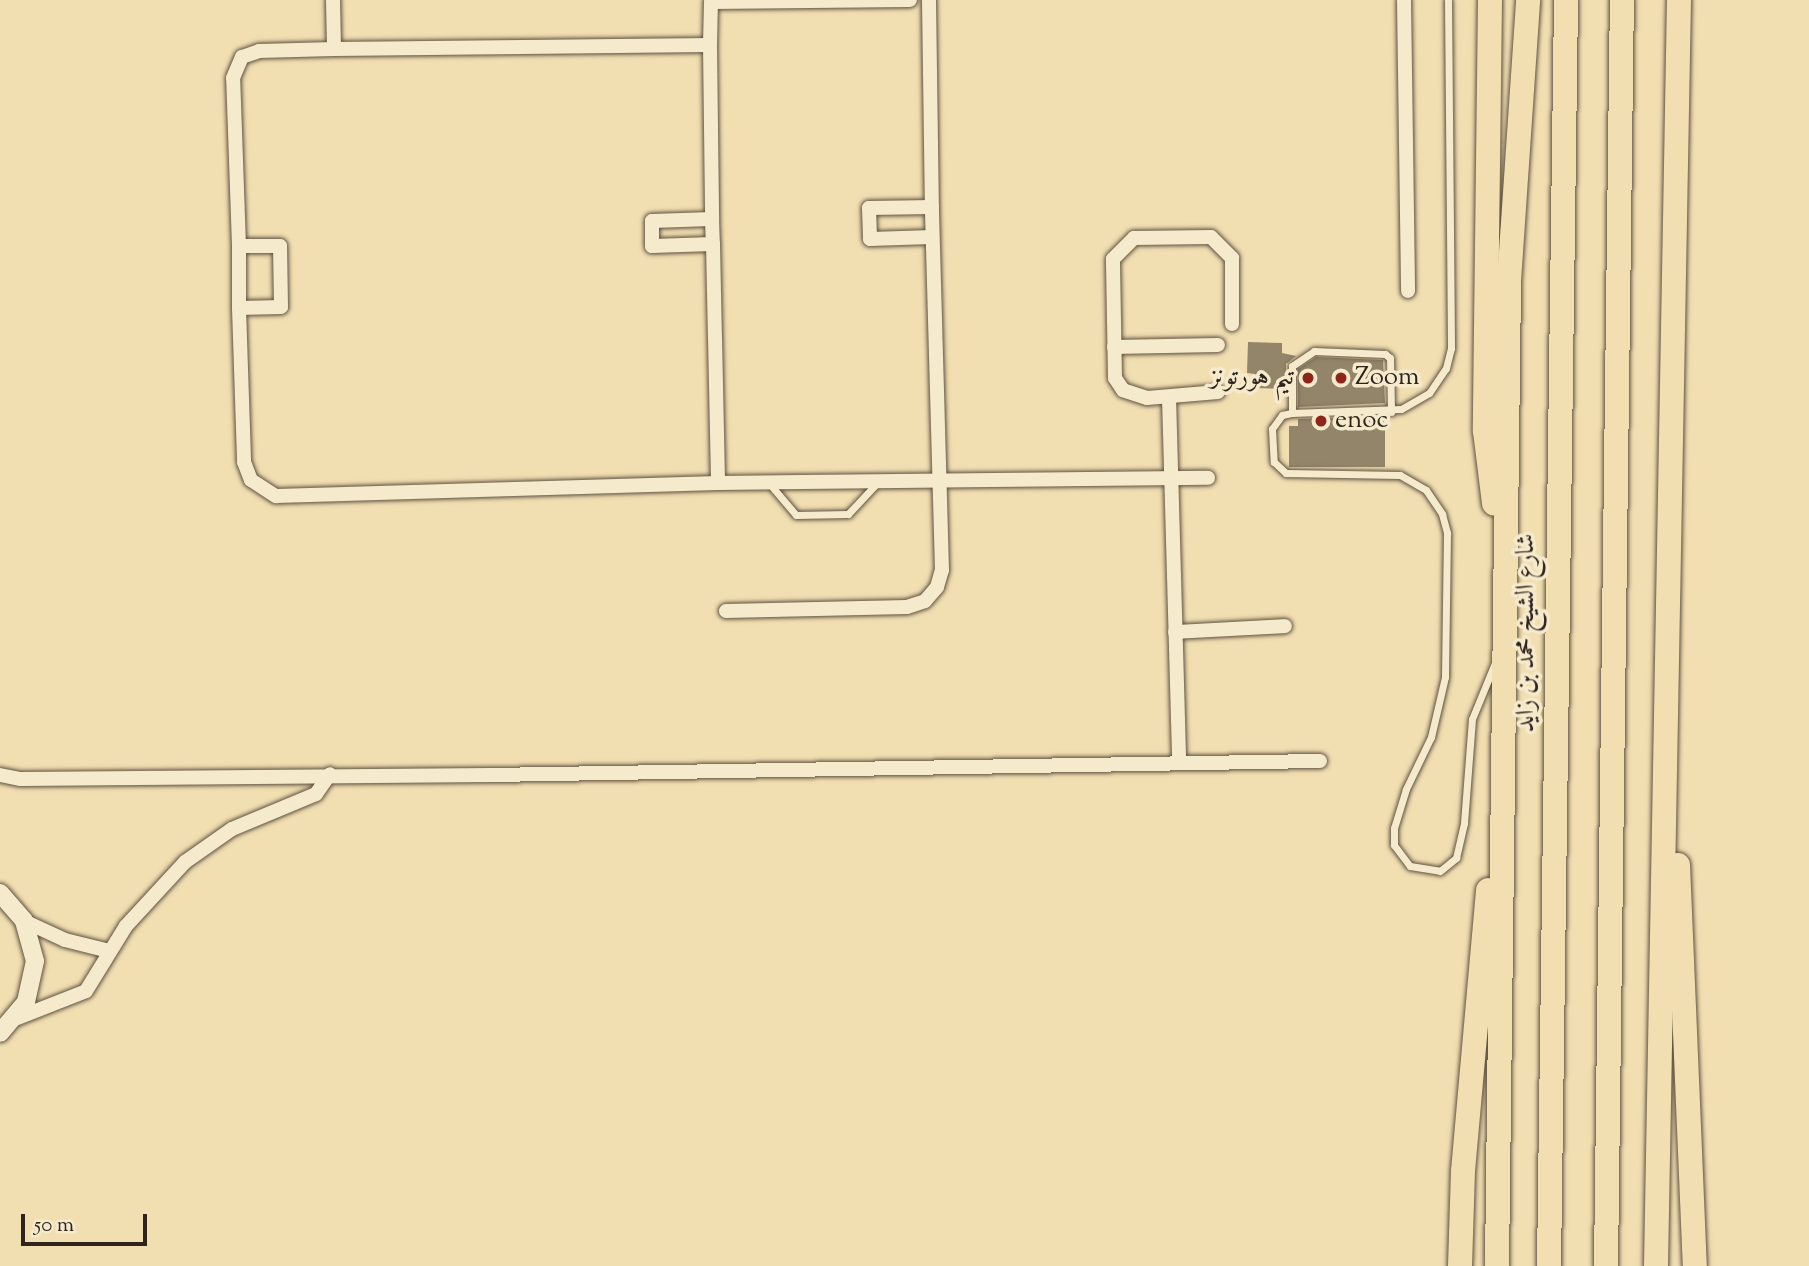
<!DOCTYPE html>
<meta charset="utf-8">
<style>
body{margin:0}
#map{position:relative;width:1809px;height:1266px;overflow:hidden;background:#f1deb1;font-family:"Sorts Mill Goudy",Amiri,serif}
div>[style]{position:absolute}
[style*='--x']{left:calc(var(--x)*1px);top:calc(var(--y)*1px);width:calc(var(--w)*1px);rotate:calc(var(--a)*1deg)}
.building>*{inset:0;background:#938569}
.roads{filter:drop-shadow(0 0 2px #5f5241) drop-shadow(0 0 2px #5f5241)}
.service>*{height:7px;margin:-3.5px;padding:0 3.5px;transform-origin:3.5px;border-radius:3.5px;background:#f6eacc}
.minor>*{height:14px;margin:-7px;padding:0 7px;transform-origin:7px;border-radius:7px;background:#f6eacc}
.tertiary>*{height:18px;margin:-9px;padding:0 9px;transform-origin:9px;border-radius:9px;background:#f6eacc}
.motorway>*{height:24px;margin:-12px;padding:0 12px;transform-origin:12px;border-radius:12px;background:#f1deb1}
.dots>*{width:19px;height:19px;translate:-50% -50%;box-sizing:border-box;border:4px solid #f6eacc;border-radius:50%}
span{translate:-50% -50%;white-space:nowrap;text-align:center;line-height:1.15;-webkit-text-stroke:7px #f6eacc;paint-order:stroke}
.poi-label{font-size:26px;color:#2e241c}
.right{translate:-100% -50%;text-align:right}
.left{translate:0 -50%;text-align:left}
.street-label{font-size:26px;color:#2e241c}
.scale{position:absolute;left:21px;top:1214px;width:126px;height:32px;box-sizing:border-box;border:4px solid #2e241c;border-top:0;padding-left:9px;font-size:21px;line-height:24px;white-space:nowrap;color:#2e241c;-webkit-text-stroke:5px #f6eacc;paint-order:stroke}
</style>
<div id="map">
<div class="building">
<div style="clip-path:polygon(1248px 342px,1282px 343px,1282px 353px,1296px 356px,1286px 364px,1286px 389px,1255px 388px,1255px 374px,1247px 373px)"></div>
<div style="clip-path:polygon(1316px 357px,1383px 360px,1385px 403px,1298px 407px,1298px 369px)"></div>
<div style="clip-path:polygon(1385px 416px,1385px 467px,1289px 467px,1289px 426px,1298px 426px,1298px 419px)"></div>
</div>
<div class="roads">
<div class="service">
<div style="--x:1448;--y:0;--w:348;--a:89.5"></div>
<div style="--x:1451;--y:348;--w:21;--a:104"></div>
<div style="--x:1446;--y:368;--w:30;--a:124"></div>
<div style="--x:1429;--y:393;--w:32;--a:150"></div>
<div style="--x:1401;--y:409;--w:110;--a:177.9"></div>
<div style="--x:1291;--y:413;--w:9;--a:167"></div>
<div style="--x:1282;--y:415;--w:17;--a:126"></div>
<div style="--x:1272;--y:429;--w:33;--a:87"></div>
<div style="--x:1274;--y:462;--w:16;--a:43"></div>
<div style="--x:1286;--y:473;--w:114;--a:1"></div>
<div style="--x:1400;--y:475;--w:30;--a:30"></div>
<div style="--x:1426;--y:490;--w:29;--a:56"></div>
<div style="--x:1442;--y:514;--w:20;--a:75"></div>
<div style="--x:1447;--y:533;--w:144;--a:90.8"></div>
<div style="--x:1445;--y:677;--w:62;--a:103.1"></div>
<div style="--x:1431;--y:737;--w:58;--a:115.7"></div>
<div style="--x:1406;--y:789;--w:41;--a:107.1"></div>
<div style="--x:1394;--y:828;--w:17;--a:90"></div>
<div style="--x:1394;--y:845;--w:26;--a:53"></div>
<div style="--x:1410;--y:866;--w:30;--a:9"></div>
<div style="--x:1440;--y:871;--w:21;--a:-39"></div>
<div style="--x:1456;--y:858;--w:36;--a:-77"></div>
<div style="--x:1464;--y:823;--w:104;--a:-85.6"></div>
<div style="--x:1472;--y:719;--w:66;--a:-67.7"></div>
<div style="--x:1292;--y:413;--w:47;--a:-90"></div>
<div style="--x:1292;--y:366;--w:27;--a:-34"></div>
<div style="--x:1314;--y:351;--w:71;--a:2.4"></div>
<div style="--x:1385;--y:354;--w:6;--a:39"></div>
<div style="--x:1390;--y:358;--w:54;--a:88.9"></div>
<div style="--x:768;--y:482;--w:43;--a:49.7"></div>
<div style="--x:796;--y:515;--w:52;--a:-1.1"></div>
<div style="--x:848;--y:514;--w:44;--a:-46.8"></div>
</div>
<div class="minor">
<div style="--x:333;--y:0;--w:49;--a:88.8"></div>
<div style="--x:929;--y:0;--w:207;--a:89.2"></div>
<div style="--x:1404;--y:0;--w:291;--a:89.2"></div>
<div style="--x:710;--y:45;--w:174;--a:89.3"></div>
<div style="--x:713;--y:244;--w:61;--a:178.1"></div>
<div style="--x:652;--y:246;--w:25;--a:-90"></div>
<div style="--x:652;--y:221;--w:60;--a:-1.9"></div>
<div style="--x:712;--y:219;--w:25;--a:88"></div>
<div style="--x:713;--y:244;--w:93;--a:88.8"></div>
<div style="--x:715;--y:337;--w:146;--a:88.8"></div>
<div style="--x:239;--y:246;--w:168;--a:-92"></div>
<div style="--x:233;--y:78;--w:23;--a:-67"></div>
<div style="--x:242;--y:57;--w:18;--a:-19"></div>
<div style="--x:259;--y:51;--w:75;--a:-1.5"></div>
<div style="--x:334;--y:49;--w:376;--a:-0.6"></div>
<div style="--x:710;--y:45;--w:43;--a:-88.7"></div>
<div style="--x:711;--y:2;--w:199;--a:-0.6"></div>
<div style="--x:239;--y:308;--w:42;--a:-1.4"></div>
<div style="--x:281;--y:307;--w:61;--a:-90.9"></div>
<div style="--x:280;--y:246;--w:41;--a:180"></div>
<div style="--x:239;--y:246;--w:62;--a:90"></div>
<div style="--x:239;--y:308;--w:154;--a:88.1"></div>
<div style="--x:244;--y:462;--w:19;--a:69"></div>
<div style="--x:251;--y:480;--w:30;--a:33"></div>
<div style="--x:276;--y:496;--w:442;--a:-1.7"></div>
<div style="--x:718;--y:483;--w:490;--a:-0.6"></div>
<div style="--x:1114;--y:347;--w:104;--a:-1.1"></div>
<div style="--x:1218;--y:392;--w:71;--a:175.2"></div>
<div style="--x:1147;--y:398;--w:25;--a:-162"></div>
<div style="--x:1123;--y:390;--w:14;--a:-124"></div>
<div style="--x:1115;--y:378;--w:119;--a:-91"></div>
<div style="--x:1113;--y:259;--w:30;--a:-45"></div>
<div style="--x:1134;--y:238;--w:77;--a:-0.7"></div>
<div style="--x:1211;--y:237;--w:30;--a:45"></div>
<div style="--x:1232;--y:258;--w:66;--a:90"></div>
<div style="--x:1169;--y:397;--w:364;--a:88.4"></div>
<div style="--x:726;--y:611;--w:181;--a:-1.3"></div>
<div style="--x:907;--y:607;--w:19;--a:-18"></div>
<div style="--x:925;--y:601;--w:18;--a:-49"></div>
<div style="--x:937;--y:587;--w:18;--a:-74"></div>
<div style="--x:942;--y:570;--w:363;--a:-91.6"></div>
<div style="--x:932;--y:207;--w:63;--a:179.1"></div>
<div style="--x:869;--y:208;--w:31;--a:88"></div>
<div style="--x:870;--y:239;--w:62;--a:-1.8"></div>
<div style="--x:1175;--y:632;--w:110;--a:-3.1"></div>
<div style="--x:0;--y:775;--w:21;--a:11"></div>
<div style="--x:21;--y:779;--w:470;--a:-0.5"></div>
<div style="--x:491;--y:775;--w:829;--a:-0.97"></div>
<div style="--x:24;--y:921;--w:45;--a:24.9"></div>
<div style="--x:65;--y:940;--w:45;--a:14"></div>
<div style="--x:15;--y:1019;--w:76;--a:-21.5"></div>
<div style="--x:86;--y:991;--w:76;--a:-58.4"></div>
<div style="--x:126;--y:926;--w:87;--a:-47.3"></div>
<div style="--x:185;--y:862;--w:57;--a:-35.1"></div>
<div style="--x:232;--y:829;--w:91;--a:-22.6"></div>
<div style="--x:316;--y:794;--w:24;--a:-55"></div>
</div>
<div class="tertiary">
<div style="--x:0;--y:893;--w:37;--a:49"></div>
<div style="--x:24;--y:921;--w:41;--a:74.6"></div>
<div style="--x:35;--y:961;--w:42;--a:102.4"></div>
<div style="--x:26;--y:1002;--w:40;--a:130"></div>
</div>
<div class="motorway">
<div style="--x:1490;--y:0;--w:431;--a:90.7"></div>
<div style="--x:1485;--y:431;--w:73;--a:82.9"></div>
<div style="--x:1678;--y:865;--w:401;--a:87.6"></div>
<div style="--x:1460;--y:1266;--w:95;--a:-88.2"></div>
<div style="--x:1463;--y:1171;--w:282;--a:-84.9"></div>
<div style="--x:1497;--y:1266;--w:985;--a:-89.3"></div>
<div style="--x:1509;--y:281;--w:282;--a:-86.1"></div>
<div style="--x:1549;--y:1266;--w:1266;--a:-89.23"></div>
<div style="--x:1606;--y:1266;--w:1266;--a:-89.28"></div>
<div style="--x:1656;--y:1266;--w:1266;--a:-88.96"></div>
</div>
</div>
<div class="dots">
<div style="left:1308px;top:378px;background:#8f2418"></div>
<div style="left:1341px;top:378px;background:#8f2418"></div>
<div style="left:1321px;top:421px;background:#8f2418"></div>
</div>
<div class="poi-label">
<span class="right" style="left:1294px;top:378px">تيم هورتونز</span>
<span class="left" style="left:1355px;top:378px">Zoom</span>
<span class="left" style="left:1335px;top:421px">enoc</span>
</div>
<div class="street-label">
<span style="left:1527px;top:633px;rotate:-90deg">شارع الشيخ محمد بن زايد</span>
</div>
<div class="scale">50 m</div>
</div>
